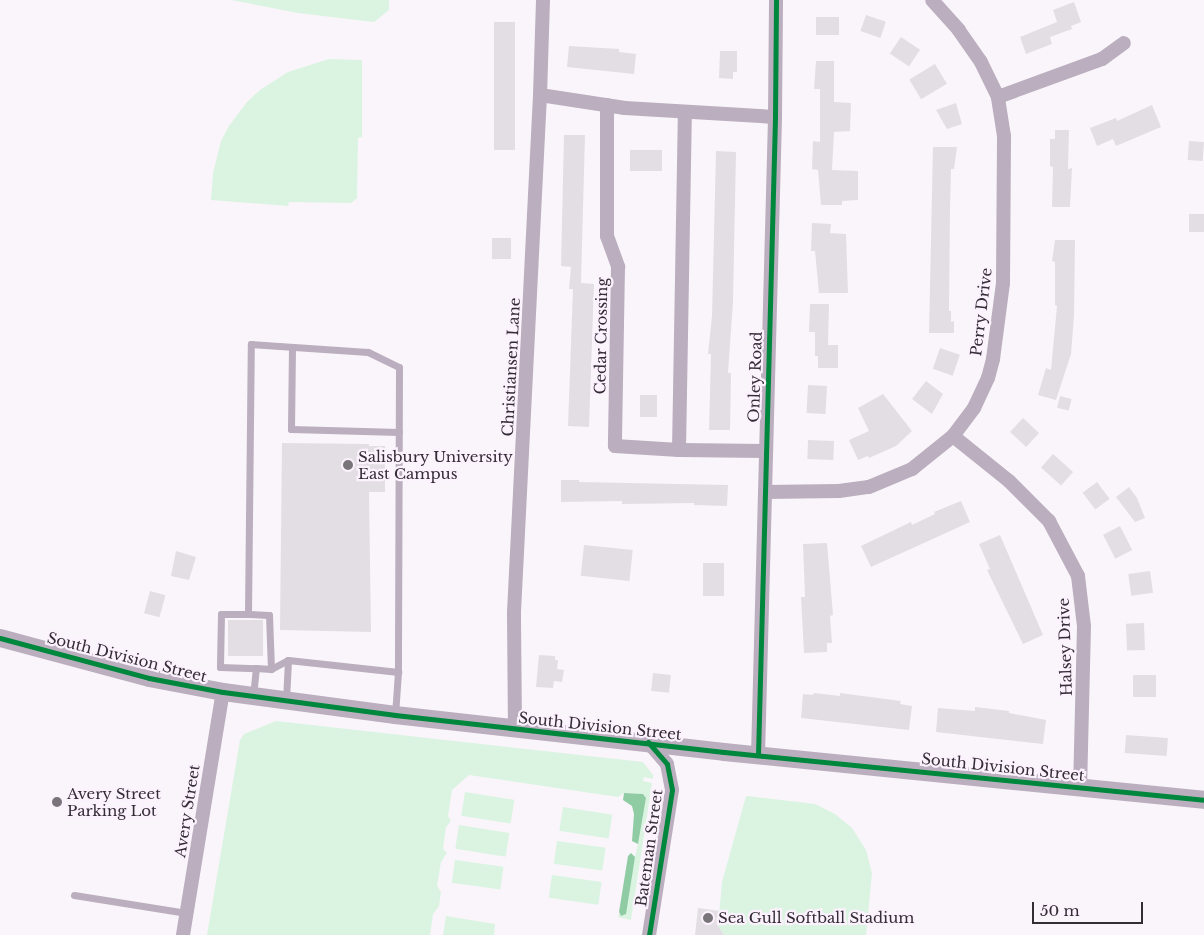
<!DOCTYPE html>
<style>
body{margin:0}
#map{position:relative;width:1204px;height:935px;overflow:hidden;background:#faf5fb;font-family:"Libre Baskerville",serif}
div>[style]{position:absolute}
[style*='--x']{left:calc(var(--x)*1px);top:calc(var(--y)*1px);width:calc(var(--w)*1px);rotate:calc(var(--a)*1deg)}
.green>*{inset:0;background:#daf4e1;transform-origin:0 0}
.water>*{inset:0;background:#8fcca3}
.building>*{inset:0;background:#e3dee4;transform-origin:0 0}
.service>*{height:7px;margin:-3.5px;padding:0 3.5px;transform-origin:3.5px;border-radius:3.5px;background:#bbaebe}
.minor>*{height:14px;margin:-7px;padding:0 7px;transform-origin:7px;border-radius:7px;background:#bbaebe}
.tertiary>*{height:18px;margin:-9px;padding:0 9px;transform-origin:9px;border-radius:9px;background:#bbaebe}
.cycleway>*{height:5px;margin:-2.5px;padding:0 2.5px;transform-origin:2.5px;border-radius:2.5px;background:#00873e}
.dots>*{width:14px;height:14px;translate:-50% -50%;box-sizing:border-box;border:2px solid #fcf2fe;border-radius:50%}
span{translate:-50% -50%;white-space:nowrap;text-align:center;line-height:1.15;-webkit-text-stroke:4.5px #fcf2fe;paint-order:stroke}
.street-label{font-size:15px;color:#332d35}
.poi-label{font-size:15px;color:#332d35}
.left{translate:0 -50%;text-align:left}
.scale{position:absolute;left:1032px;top:902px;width:111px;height:22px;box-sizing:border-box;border:2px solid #332d35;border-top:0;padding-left:6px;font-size:15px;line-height:18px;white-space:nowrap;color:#332d35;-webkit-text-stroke:4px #fcf2fe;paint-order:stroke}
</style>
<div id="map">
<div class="green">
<div style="clip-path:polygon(231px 0,389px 0,389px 10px,374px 22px,298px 13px)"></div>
<div style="clip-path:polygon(329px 59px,362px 60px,362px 137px,358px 138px,357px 198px,351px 203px,289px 202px,288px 206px,211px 200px,213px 173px,221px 141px,229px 126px,247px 102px,260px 90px,288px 72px)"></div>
<div style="clip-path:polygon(276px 721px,643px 762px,653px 775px,653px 779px,644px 777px,643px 781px,652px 783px,631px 920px,618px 917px,619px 914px,621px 916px,638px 844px,646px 798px,643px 794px,624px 793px,618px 797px,469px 775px,452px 790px,448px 816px,451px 821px,446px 827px,443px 849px,447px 853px,441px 862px,437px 886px,441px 892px,439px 906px,433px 914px,430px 935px,207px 935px,240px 740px,244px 734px)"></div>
<div style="left:465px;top:792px;width:50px;height:24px;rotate:9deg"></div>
<div style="clip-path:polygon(746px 796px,815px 804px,835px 814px,852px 828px,866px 850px,872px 873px,866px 935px,724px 935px,718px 926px,722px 882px)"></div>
<div style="left:563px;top:807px;width:50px;height:24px;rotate:9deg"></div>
<div style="left:459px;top:825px;width:51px;height:24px;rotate:9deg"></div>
<div style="left:557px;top:841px;width:49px;height:23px;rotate:8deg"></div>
<div style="left:455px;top:860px;width:49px;height:23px;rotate:8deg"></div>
<div style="left:552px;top:875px;width:50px;height:23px;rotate:8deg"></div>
<div style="clip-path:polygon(446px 916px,495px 924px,494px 935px,443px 935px)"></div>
</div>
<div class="water">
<div style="clip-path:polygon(624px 793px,643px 794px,646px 798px,638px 844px,632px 841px,634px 814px,632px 806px,623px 800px)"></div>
<div style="clip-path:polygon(631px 853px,635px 857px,626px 914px,621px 916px,619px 912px,628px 856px)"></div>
</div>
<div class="building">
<div style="clip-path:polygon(1074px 2px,1081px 22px,1071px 26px,1072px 29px,1050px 37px,1052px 44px,1026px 54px,1020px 37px,1057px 22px,1053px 10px)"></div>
<div style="left:866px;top:15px;width:21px;height:17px;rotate:19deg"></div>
<div style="left:816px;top:17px;width:23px;height:18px"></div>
<div style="left:494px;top:22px;width:21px;height:128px"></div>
<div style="left:901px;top:37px;width:23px;height:20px;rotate:34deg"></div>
<div style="clip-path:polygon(569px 46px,619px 49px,619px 52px,636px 54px,634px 74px,567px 67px)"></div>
<div style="clip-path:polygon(720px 51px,737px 51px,737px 72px,733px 72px,733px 79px,719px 78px)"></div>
<div style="clip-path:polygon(816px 61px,834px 61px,834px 102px,851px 103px,850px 131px,834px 132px,832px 170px,858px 171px,858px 200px,842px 201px,842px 205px,821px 205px,818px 170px,812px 169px,813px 141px,820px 142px,820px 89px,814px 89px)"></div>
<div style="left:935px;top:64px;width:23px;height:30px;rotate:59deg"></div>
<div style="clip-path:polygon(956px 103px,962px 124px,947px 129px,936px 110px)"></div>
<div style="clip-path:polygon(1152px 105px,1161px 127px,1116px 146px,1113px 139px,1097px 146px,1090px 128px,1116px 118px,1117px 121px)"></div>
<div style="clip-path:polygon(1055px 130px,1069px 130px,1068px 169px,1072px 168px,1070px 207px,1052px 207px,1053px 167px,1050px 166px,1050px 139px,1055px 139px)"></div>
<div style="clip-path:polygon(564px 135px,585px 135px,581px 283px,594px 284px,589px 427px,568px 426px,573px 289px,569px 289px,571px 267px,561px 266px)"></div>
<div style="left:1189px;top:141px;width:15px;height:19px;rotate:4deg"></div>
<div style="clip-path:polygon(933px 147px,957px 147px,954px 169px,951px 169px,950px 209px,949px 311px,951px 311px,951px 322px,954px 321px,954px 333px,929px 333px)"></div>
<div style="left:630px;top:150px;width:32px;height:21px"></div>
<div style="clip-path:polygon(716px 151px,736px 152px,733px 302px,728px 373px,731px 373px,730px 430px,709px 430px,711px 354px,708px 354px,712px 316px)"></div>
<div style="left:1189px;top:214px;width:15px;height:18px"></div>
<div style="clip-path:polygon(812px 223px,831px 224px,830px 233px,846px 234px,848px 293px,819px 293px,815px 251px,811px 251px)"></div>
<div style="left:492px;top:238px;width:19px;height:21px"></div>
<div style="clip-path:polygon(1055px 240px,1075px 240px,1074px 316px,1071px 354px,1056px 400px,1038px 395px,1046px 368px,1051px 370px,1057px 306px,1055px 305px,1055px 262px,1052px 261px)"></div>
<div style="clip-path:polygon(810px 304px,829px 304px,828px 345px,838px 345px,838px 368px,818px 368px,818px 356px,815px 356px,815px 332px,809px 332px)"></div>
<div style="left:940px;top:348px;width:21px;height:22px;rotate:19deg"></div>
<div style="clip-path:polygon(926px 381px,943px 394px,932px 414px,912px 399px)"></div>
<div style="left:808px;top:385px;width:19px;height:28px;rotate:3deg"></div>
<div style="clip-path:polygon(883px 394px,912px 431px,896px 446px,869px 458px,868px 456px,858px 460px,849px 440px,869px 431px,858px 408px)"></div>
<div style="left:640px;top:395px;width:17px;height:22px"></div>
<div style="left:1060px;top:396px;width:12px;height:12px;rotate:14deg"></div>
<div style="left:1023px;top:418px;width:22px;height:19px;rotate:43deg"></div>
<div style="left:808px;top:440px;width:26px;height:19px;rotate:2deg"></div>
<div style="clip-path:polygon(282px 443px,369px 444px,369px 446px,385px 446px,385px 492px,369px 492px,371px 632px,280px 630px)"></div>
<div style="left:1053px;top:454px;width:27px;height:18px;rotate:42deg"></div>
<div style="clip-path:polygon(561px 480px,579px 480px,579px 482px,728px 485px,727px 506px,694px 505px,694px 503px,622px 504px,622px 501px,561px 502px)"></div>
<div style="left:1097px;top:482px;width:21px;height:18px;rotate:53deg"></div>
<div style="clip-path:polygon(1129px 487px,1137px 498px,1145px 518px,1135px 522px,1116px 497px)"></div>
<div style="clip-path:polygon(961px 501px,970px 522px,871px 567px,861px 546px,911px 522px,912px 525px,935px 514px,934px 512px)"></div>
<div style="left:1120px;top:526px;width:27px;height:19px;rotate:63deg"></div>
<div style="clip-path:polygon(1000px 535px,1043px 635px,1023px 644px,987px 570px,990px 569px,979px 544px)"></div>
<div style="clip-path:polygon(827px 543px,833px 615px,830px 616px,832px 643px,827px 643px,827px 652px,804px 653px,801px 597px,805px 597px,803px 544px)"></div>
<div style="left:584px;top:545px;width:49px;height:31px;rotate:6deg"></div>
<div style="clip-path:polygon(176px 551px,196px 557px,189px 580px,171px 576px)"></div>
<div style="left:724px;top:563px;width:33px;height:21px;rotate:90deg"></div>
<div style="left:1150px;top:571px;width:22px;height:22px;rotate:82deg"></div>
<div style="left:150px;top:591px;width:16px;height:23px;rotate:15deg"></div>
<div style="left:263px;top:620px;width:36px;height:35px;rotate:90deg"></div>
<div style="left:1144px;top:623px;width:27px;height:18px;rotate:88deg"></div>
<div style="clip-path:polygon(539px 655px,555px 656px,555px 660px,558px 660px,557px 669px,564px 670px,562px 682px,554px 681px,553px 688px,536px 687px)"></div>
<div style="left:653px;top:673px;width:18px;height:18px;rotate:6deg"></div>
<div style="left:1133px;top:675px;width:23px;height:22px"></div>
<div style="clip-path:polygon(814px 693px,840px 696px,840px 693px,901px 701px,900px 704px,912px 706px,909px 730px,801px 718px,803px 694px,813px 695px)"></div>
<div style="clip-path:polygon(975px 707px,1009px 711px,1009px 713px,1046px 720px,1043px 744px,936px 732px,938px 708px,975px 711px)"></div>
<div style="left:1126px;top:735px;width:42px;height:18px;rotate:4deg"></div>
<div style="clip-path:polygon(698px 908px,720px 911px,718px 926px,724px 935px,695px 935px)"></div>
</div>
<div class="service">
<div style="--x:292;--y:347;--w:82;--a:90.7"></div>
<div style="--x:291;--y:429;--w:108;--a:1.6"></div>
<div style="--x:248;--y:614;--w:27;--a:180"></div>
<div style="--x:221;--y:614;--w:53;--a:91.1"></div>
<div style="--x:220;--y:667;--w:36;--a:2"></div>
<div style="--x:271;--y:669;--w:54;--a:-92.1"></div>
<div style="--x:269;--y:615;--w:21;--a:-177"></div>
<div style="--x:248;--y:614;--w:270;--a:-89.4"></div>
<div style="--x:251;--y:344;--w:117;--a:3.9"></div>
<div style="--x:368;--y:352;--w:34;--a:26"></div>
<div style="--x:399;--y:367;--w:305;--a:90.2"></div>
<div style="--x:398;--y:672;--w:43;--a:94"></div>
<div style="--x:253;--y:696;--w:28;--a:-84"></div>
<div style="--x:256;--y:668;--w:15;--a:4"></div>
<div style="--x:271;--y:669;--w:19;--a:-28"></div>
<div style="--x:286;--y:700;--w:40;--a:-87.1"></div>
<div style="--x:288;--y:660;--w:111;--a:6.2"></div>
<div style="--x:74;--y:895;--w:114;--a:9.1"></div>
</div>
<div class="minor">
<div style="--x:543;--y:0;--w:95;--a:91.8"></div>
<div style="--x:540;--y:95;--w:86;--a:8.7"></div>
<div style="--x:625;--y:108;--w:150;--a:3.4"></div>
<div style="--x:998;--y:97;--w:111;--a:-20.1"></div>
<div style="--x:1102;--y:59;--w:27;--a:-36"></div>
<div style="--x:607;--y:105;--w:131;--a:90"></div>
<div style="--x:607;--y:236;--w:33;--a:70"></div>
<div style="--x:618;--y:267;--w:179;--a:91"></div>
<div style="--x:615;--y:446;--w:64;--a:3.6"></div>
<div style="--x:679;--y:450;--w:338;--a:-89"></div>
<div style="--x:953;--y:436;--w:72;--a:38.8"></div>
<div style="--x:1009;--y:481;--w:57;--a:45"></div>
<div style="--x:1049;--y:521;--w:62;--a:62.2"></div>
<div style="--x:1078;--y:576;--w:50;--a:83.2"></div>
<div style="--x:1084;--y:626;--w:161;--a:91.4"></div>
<div style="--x:679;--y:450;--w:87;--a:0.7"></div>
<div style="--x:765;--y:492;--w:74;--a:-0.8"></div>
<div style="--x:839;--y:491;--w:30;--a:-8"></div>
<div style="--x:869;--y:487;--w:47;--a:-22.7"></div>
<div style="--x:912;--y:469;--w:53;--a:-38.8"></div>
<div style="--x:953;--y:436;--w:35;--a:-53"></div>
<div style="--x:974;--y:408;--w:33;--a:-65"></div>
<div style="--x:988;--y:378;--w:20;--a:-75"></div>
<div style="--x:993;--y:359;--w:77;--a:-82.5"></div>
<div style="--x:1003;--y:283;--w:147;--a:-89.6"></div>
<div style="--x:1004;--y:136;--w:39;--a:-99"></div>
<div style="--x:998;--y:97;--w:39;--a:-116"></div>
<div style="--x:981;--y:62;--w:39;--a:-125"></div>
<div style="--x:959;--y:30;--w:40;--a:-132"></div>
<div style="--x:515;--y:730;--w:118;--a:-90.5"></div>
<div style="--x:514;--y:612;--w:518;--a:-87.12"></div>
<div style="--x:648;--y:742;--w:29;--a:49"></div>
<div style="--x:667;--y:764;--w:26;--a:79"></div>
<div style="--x:672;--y:790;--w:147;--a:99"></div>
<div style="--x:758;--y:755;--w:638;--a:-88.47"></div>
<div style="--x:775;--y:117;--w:117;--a:-89.5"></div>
<div style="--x:183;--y:935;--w:246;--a:-80.7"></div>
</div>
<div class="tertiary">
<div style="--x:0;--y:638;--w:154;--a:15"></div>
<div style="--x:149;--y:678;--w:75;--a:10.7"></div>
<div style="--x:223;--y:692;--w:174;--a:7.6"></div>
<div style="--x:395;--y:715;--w:331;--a:6.4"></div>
<div style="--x:724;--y:752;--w:482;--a:5.7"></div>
</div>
<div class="cycleway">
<div style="--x:0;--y:638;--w:154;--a:15"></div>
<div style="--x:149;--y:678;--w:75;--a:10.7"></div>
<div style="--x:223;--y:692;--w:174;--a:7.6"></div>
<div style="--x:395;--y:715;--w:331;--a:6.4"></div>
<div style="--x:724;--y:752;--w:482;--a:5.7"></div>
<div style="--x:648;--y:742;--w:29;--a:49"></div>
<div style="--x:667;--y:764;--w:26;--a:79"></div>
<div style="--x:672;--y:790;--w:147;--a:99"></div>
<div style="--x:758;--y:755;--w:638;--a:-88.47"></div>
<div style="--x:775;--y:117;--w:117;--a:-89.5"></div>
</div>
<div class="dots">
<div style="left:348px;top:465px;background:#79737a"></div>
<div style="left:57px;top:802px;background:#79737a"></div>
<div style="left:708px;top:918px;background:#79737a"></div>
</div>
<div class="street-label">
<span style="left:981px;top:312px;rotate:-83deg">Perry Drive</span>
<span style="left:601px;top:336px;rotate:-89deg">Cedar Crossing</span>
<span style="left:511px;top:367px;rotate:-87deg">Christiansen Lane</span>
<span style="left:755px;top:377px;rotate:-88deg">Onley Road</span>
<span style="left:1065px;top:647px;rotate:-92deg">Halsey Drive</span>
<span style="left:127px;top:657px;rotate:14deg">South Division Street</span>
<span style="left:600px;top:726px;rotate:6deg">South Division Street</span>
<span style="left:1003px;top:767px;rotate:6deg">South Division Street</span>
<span style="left:187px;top:811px;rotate:-81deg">Avery Street</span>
<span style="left:649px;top:848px;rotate:-82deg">Bateman Street</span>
</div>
<div class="poi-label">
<span class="left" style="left:358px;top:465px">Salisbury University<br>East Campus</span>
<span class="left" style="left:67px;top:802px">Avery Street<br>Parking Lot</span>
<span class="left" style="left:718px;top:918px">Sea Gull Softball Stadium</span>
</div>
<div class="scale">50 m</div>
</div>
